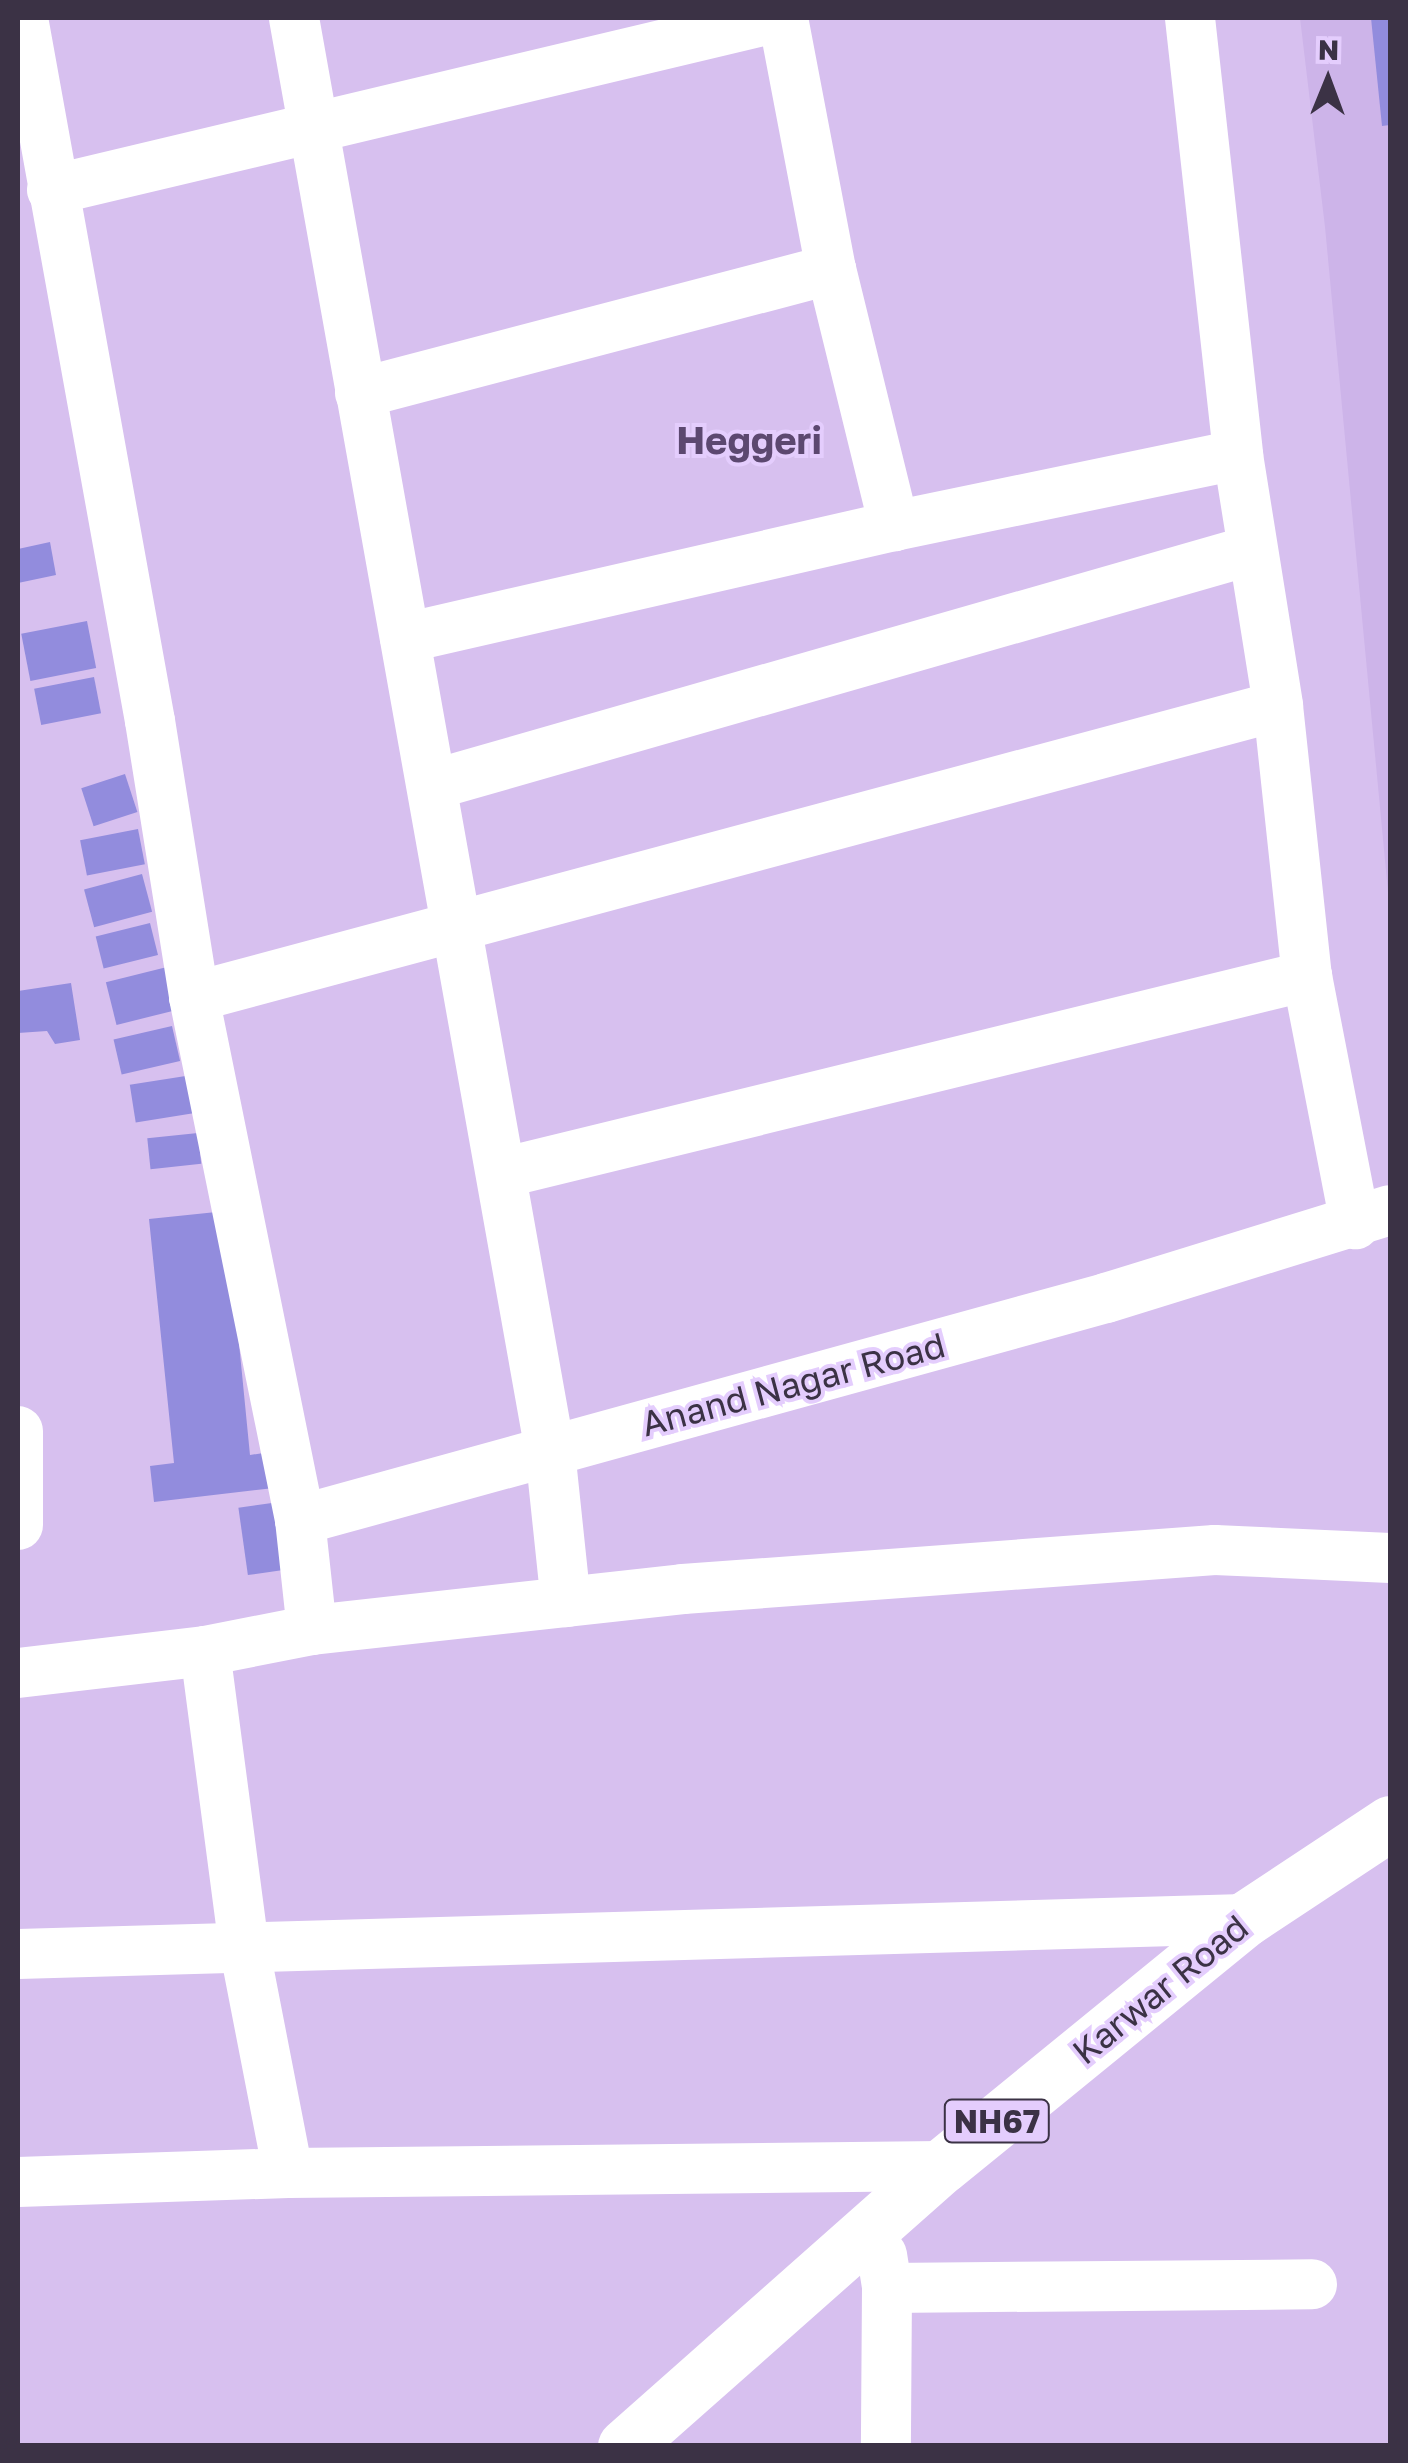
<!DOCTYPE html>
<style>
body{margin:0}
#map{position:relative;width:1408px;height:2463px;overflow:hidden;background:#d7c0ef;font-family:"Golos Text",sans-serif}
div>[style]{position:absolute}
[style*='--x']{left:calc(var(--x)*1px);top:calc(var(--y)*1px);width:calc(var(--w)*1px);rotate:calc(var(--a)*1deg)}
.built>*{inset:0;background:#cdb4e9}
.building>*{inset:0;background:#928cdd;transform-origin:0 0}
.minor>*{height:50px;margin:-25px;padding:0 25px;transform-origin:25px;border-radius:25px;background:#fff}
.highway>*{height:55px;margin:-27.5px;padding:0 27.5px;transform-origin:27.5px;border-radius:27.5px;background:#fff}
span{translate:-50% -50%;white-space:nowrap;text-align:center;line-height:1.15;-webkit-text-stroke:8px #e4cdfd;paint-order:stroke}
.shield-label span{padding:2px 8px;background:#e4cdfd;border:2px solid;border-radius:8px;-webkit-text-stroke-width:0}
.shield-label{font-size:32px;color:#3b3245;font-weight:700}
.street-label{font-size:35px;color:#3b3245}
.neighbourhood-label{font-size:38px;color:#5c4870;font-weight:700}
.frame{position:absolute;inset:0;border:20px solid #3b3245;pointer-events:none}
.north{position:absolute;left:1278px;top:30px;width:100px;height:100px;-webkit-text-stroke:8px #e4cdfd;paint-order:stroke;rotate:1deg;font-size:28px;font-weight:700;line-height:40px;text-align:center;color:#3b3245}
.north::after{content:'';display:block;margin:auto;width:35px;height:45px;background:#3b3245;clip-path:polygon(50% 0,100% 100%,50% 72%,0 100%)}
</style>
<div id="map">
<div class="built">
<div style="clip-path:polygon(1300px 18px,1390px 18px,1390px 913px,1325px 227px)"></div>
</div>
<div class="building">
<div style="clip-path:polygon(1371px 18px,1390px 18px,1390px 125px,1382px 126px)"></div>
<div style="clip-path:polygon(50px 542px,56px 575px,18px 583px,18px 549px)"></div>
<div style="left:87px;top:621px;width:48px;height:67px;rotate:79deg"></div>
<div style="left:94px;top:677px;width:37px;height:61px;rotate:79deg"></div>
<div style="left:125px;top:774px;width:40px;height:46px;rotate:72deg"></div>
<div style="left:138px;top:829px;width:36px;height:59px;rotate:79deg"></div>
<div style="left:142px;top:874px;width:39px;height:60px;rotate:75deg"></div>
<div style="left:150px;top:923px;width:33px;height:56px;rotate:76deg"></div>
<div style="left:167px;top:967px;width:44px;height:63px;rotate:76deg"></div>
<div style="clip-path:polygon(71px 983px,80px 1040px,55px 1044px,47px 1031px,18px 1033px,18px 991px)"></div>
<div style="left:172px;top:1026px;width:36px;height:60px;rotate:77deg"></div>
<div style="left:192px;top:1075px;width:38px;height:63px;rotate:81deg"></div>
<div style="left:198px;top:1133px;width:31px;height:51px;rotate:84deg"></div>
<div style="clip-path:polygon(226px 1211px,250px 1455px,270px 1452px,274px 1488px,154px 1502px,150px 1466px,174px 1463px,149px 1219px)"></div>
<div style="left:279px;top:1502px;width:68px;height:41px;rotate:82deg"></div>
</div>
<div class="minor">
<div style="--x:23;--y:18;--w:714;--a:79.76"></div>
<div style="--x:150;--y:721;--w:279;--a:80.9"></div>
<div style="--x:194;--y:997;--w:534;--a:78.54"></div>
<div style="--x:294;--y:18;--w:1456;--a:79.87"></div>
<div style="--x:550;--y:1451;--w:152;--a:84"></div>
<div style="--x:783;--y:18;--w:256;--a:79.2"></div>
<div style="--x:1190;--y:18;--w:440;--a:83.7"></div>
<div style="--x:1238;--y:455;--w:254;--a:80.9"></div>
<div style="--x:1278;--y:706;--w:272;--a:83.9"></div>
<div style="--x:1307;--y:976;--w:253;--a:79"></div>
<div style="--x:52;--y:190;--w:743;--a:-13.38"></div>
<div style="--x:360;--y:393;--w:487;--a:-14.7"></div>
<div style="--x:831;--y:269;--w:265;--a:76.2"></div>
<div style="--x:405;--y:638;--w:502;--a:-12.9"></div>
<div style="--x:894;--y:526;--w:351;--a:-11.7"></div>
<div style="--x:432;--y:785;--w:853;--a:-15.99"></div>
<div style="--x:194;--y:997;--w:1122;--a:-15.03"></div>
<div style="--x:502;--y:1173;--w:829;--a:-13.75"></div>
<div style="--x:18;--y:1431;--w:94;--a:90"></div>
<div style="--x:312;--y:1630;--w:111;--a:-96.2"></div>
<div style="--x:300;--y:1520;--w:836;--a:-15.4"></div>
<div style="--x:1106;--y:1298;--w:297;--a:-17.2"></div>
<div style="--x:205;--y:1651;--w:298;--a:82.5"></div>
<div style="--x:244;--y:1946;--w:231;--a:79"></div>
<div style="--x:18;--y:1673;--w:188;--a:-6.7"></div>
<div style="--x:205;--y:1651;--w:109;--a:-11.1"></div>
<div style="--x:312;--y:1630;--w:373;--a:-6.3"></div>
<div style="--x:683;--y:1589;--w:533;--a:-4.19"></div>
<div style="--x:1215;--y:1550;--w:175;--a:2.6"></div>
<div style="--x:18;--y:1954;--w:1227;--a:-1.63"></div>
<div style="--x:18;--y:2182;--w:270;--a:-1.9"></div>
<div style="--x:288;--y:2173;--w:654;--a:-0.61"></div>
<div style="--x:882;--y:2255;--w:33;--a:81"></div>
<div style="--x:887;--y:2288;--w:158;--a:90.4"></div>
<div style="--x:887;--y:2288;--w:425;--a:-0.5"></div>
</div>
<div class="highway">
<div style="--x:625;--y:2446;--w:423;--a:-41.5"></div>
<div style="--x:942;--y:2166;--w:391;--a:-39.2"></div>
<div style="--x:1245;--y:1919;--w:174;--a:-33.5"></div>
</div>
<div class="shield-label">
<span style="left:997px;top:2121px">NH67</span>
</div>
<div class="street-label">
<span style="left:793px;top:1384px;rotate:-15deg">Anand Nagar Road</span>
<span style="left:1160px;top:1989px;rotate:-39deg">Karwar Road</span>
</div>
<div class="neighbourhood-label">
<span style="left:749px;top:440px">Heggeri</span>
</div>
<div class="frame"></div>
<div class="north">N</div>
</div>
